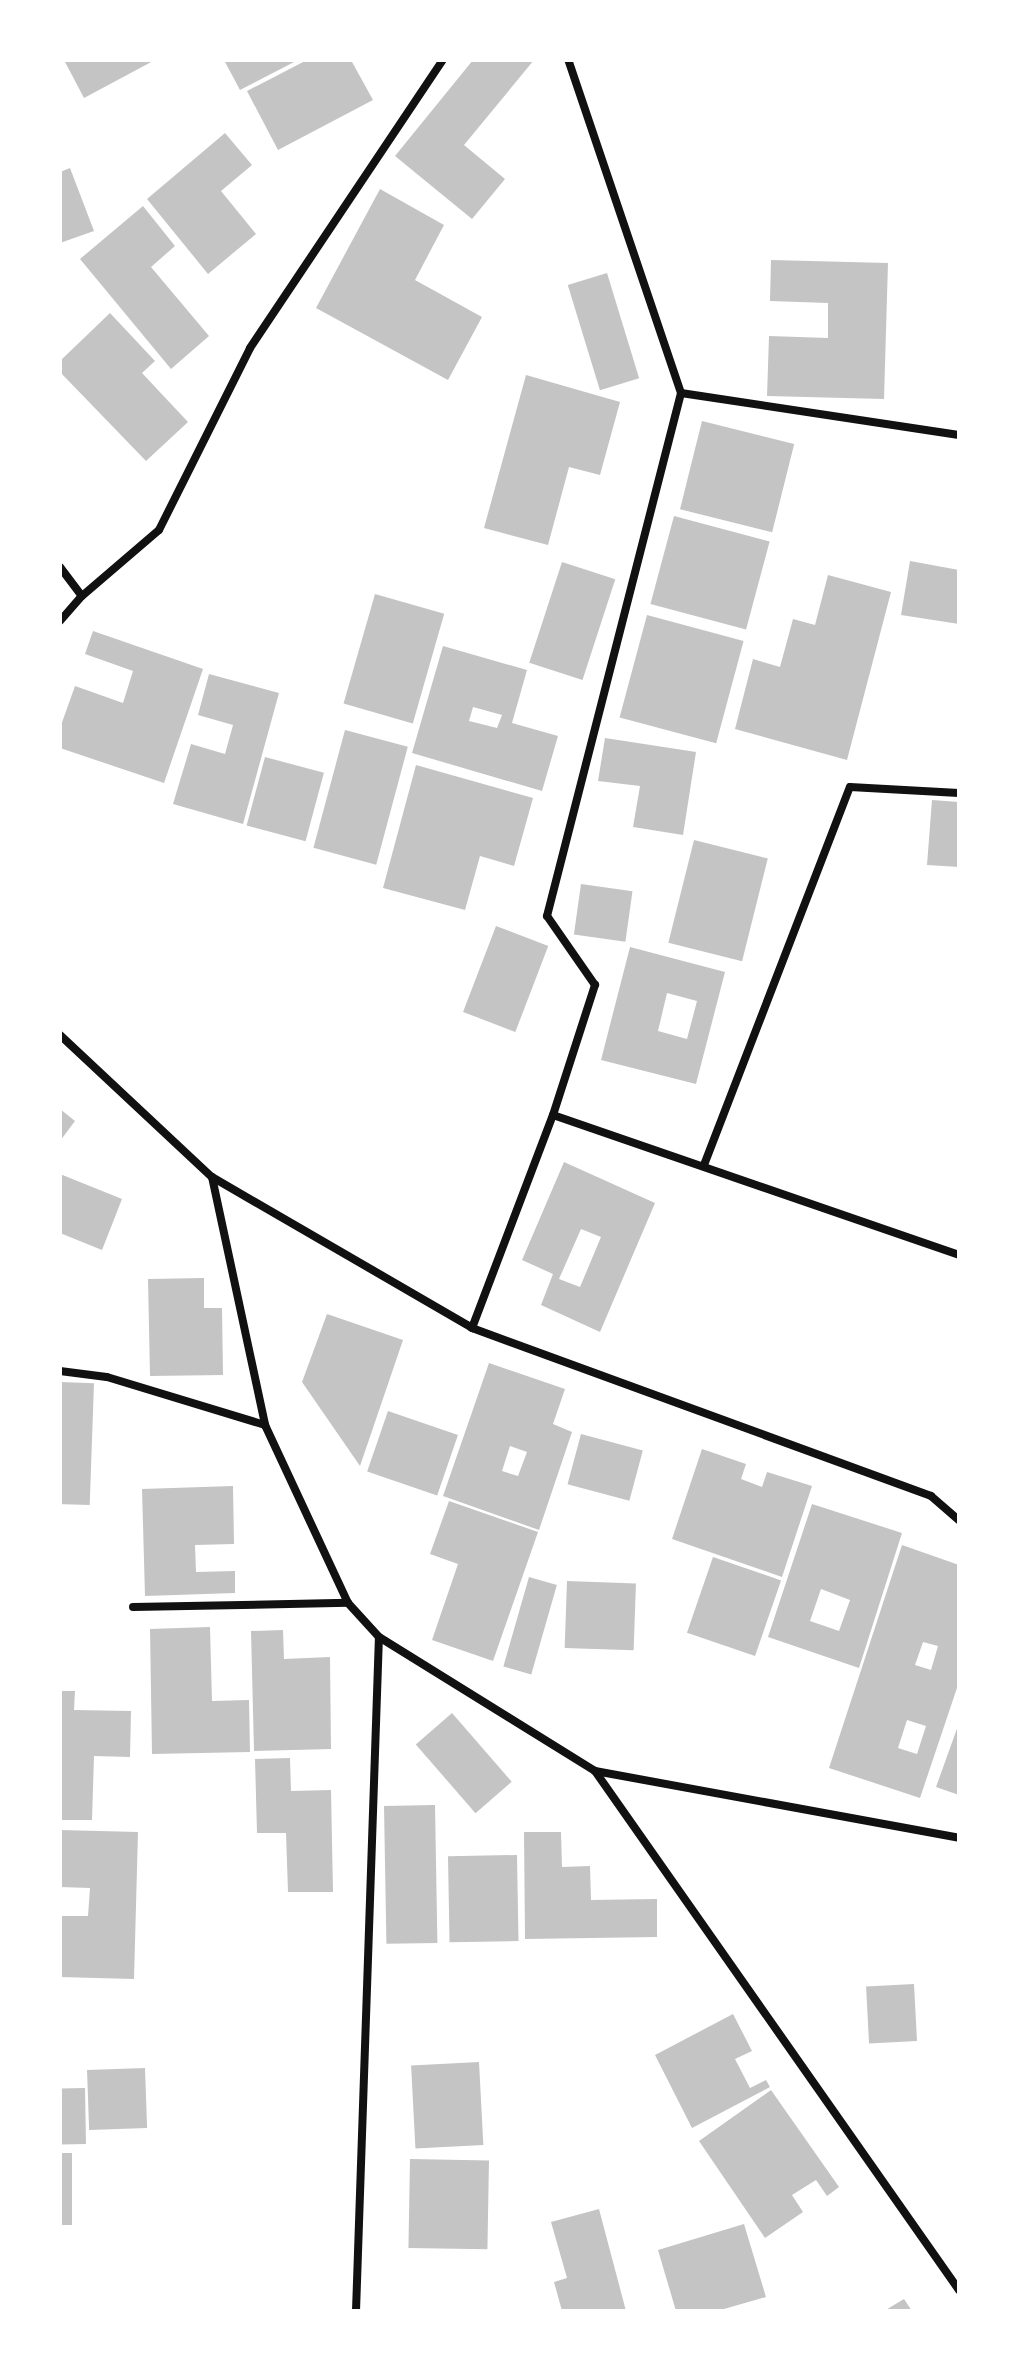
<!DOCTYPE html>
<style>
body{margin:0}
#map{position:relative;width:1019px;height:2371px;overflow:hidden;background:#fff;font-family:"Alegreya Sans",sans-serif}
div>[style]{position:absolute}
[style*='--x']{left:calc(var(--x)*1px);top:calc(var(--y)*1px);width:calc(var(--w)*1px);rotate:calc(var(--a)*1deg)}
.building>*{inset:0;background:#c4c4c4;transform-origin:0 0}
.minor>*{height:8px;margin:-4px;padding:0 4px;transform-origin:4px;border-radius:4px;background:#111}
span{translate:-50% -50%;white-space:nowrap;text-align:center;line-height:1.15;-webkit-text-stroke:7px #fff;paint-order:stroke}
.frame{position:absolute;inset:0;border:62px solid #fff;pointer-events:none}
</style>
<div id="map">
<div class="building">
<div style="clip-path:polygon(64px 60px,155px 60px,84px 98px)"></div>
<div style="clip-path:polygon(224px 60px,298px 60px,240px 90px)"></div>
<div style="clip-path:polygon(307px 60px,351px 60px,373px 100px,278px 150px,247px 91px)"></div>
<div style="clip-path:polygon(473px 60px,534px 60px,464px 145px,505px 179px,472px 219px,395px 156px)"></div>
<div style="clip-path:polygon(225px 133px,252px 165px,221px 191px,256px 234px,208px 274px,147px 199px)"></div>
<div style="clip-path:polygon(70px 168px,94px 231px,60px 243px,60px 172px)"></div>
<div style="clip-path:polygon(380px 189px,444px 225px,415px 280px,482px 317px,448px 380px,316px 308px)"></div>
<div style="clip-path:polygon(143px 206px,175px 246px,151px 267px,209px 336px,171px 369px,80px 259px)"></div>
<div style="clip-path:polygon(771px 260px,888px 263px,884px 399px,767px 396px,769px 336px,828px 338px,828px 303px,770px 301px)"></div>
<div style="left:607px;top:273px;width:110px;height:41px;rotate:73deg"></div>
<div style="clip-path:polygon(110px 313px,155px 361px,142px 373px,188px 422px,146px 461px,60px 372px,60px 361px)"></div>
<div style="clip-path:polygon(526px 375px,620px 402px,600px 475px,569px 467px,548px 545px,484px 528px)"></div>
<div style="left:702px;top:421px;width:95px;height:91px;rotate:14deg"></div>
<div style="left:674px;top:516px;width:99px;height:91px;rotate:15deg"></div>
<div style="clip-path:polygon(910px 561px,959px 570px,959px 624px,901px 615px)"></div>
<div style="left:562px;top:562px;width:56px;height:106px;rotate:18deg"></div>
<div style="clip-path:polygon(828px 575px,891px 592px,847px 760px,735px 729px,753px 659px,780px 667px,793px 619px,815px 625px)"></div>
<div style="left:375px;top:594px;width:72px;height:114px;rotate:16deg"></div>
<div style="left:647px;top:615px;width:100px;height:106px;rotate:15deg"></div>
<div style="clip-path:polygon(93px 631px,203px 669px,164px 783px,60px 748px,60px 728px,75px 686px,123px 703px,133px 671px,85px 654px)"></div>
<div style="clip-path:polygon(evenodd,443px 646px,527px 670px,512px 723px,558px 736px,542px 791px,412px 753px,443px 646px,473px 707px,502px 715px,497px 728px,469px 721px,473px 707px)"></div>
<div style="clip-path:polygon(209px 674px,279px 693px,243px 824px,173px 804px,191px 744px,225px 754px,233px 725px,198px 715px)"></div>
<div style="left:345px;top:730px;width:65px;height:122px;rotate:15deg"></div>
<div style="clip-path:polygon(605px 738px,696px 752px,683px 835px,633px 827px,640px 786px,598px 781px)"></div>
<div style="left:265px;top:757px;width:61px;height:71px;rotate:15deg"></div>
<div style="clip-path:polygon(416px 765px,533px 798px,514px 866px,480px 856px,465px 910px,383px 888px)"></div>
<div style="clip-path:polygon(932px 800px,959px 802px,959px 867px,927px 865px)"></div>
<div style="left:694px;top:840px;width:76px;height:106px;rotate:14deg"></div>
<div style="left:581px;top:884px;width:52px;height:51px;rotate:8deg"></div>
<div style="left:496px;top:926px;width:56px;height:92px;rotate:21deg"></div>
<div style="clip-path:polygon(evenodd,630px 947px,725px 972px,696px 1084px,601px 1060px,630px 947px,667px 993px,697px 1001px,687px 1039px,658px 1031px,667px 993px)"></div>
<div style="clip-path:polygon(60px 1109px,75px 1121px,60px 1141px)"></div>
<div style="clip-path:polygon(evenodd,564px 1162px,655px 1203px,600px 1332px,541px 1305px,553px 1274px,522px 1260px,564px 1162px,581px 1229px,601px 1237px,580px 1287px,559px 1279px,581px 1229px)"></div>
<div style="clip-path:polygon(60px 1174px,122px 1199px,102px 1250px,60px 1233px)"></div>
<div style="clip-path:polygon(204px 1278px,204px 1308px,222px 1308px,223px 1375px,150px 1376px,148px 1279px)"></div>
<div style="clip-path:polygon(327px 1314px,403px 1340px,360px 1466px,302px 1382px)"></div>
<div style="clip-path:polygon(evenodd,489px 1363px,565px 1389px,553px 1424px,572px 1432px,539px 1530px,443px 1496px,489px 1363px,510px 1446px,527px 1452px,518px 1476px,502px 1471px,510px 1446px)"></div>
<div style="left:60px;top:1382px;width:34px;height:122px;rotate:2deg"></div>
<div style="left:388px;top:1411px;width:74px;height:64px;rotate:19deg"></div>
<div style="left:581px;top:1434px;width:64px;height:52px;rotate:15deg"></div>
<div style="clip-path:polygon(702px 1449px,746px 1464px,741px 1479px,762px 1487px,767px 1472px,812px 1486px,782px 1577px,672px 1539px)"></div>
<div style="clip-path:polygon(233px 1486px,234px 1544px,195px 1545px,196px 1572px,235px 1571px,235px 1593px,145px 1596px,142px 1489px)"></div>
<div style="clip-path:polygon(449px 1501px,538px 1532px,493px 1661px,432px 1640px,458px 1564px,430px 1554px)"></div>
<div style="clip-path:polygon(evenodd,812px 1504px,902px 1533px,859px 1668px,768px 1637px,812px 1504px,821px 1589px,850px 1600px,839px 1631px,810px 1621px,821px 1589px)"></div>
<div style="clip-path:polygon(evenodd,902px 1545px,959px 1565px,959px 1682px,920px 1798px,829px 1768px,902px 1545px,923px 1642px,938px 1646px,931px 1670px,915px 1665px,923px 1642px,902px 1545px,907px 1720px,926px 1726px,917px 1754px,898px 1748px,907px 1720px)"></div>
<div style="left:713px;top:1557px;width:72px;height:80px;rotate:19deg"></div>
<div style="left:529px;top:1577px;width:29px;height:93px;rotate:16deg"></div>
<div style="left:567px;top:1581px;width:69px;height:67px;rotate:2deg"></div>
<div style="clip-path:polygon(210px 1627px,212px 1701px,249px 1700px,250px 1752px,152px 1754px,150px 1629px)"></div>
<div style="clip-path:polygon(283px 1630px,284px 1659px,330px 1657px,331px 1749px,254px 1751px,251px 1631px)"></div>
<div style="clip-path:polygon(60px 1691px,75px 1691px,74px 1710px,131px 1711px,130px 1757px,94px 1756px,92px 1820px,60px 1820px)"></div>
<div style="left:452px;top:1713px;width:91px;height:48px;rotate:49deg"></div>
<div style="clip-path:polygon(959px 1723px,959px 1795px,936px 1787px)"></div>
<div style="clip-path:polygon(290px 1758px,291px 1791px,331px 1790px,333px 1892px,288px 1892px,286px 1833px,257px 1833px,255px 1759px)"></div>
<div style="left:435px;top:1805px;width:138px;height:51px;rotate:89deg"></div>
<div style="clip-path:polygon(60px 1830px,138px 1832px,134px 1979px,60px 1977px,60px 1916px,88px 1916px,90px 1888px,60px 1887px)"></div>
<div style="clip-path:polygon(524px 1832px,561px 1832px,562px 1867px,590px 1866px,591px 1900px,657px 1899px,657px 1937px,525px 1939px)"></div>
<div style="left:517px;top:1855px;width:86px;height:69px;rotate:89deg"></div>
<div style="left:914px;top:1984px;width:57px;height:48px;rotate:87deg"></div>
<div style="clip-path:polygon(733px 2014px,752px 2051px,735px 2059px,750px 2088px,766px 2080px,770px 2087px,692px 2128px,655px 2055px)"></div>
<div style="left:479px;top:2062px;width:83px;height:68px;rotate:87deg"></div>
<div style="left:145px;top:2068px;width:60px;height:58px;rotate:88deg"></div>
<div style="left:85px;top:2088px;width:56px;height:25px;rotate:89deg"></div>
<div style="clip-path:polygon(771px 2090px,839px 2187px,827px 2196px,816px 2180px,792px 2195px,803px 2212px,765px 2238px,699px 2141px)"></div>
<div style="left:60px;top:2153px;width:12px;height:72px"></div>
<div style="left:410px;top:2159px;width:79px;height:89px;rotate:1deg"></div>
<div style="clip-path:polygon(599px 2209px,626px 2311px,562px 2311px,554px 2282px,567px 2278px,551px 2222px)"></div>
<div style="clip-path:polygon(744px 2224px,766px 2297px,717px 2311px,676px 2311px,658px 2250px)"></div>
<div style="clip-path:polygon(904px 2299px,912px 2311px,884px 2311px)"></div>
</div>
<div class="minor">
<div style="--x:681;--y:393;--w:281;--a:8.6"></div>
<div style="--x:60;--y:567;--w:36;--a:53"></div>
<div style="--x:60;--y:621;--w:33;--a:-49"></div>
<div style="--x:82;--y:596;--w:101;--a:-40.6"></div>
<div style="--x:159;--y:530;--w:203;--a:-63.4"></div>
<div style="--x:250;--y:348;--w:347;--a:-56.2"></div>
<div style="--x:60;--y:1035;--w:208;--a:43.1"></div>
<div style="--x:212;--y:1177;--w:301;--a:30.1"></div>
<div style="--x:472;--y:1328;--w:489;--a:20.1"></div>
<div style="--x:931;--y:1496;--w:37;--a:41"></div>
<div style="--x:553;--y:1115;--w:429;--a:19"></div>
<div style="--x:704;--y:1165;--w:405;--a:-68.9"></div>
<div style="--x:850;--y:787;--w:109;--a:3.2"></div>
<div style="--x:212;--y:1177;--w:254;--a:77.9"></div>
<div style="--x:265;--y:1425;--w:196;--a:65"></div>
<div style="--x:348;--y:1603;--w:46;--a:47.6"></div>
<div style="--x:379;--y:1637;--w:254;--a:31.8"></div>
<div style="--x:595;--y:1771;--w:634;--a:54.96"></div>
<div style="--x:472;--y:1328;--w:228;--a:-69.2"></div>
<div style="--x:553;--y:1115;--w:137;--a:-72.1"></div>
<div style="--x:595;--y:985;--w:84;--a:-124.8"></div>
<div style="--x:547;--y:916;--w:540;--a:-75.63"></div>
<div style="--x:681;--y:393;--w:352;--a:-108.7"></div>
<div style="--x:60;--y:1371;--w:47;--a:7.3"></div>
<div style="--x:107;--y:1377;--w:165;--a:16.9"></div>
<div style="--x:133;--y:1607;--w:215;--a:-1.1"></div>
<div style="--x:595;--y:1771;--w:370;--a:10.4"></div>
<div style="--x:356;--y:2311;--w:674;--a:-88.05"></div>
</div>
<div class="frame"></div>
</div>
